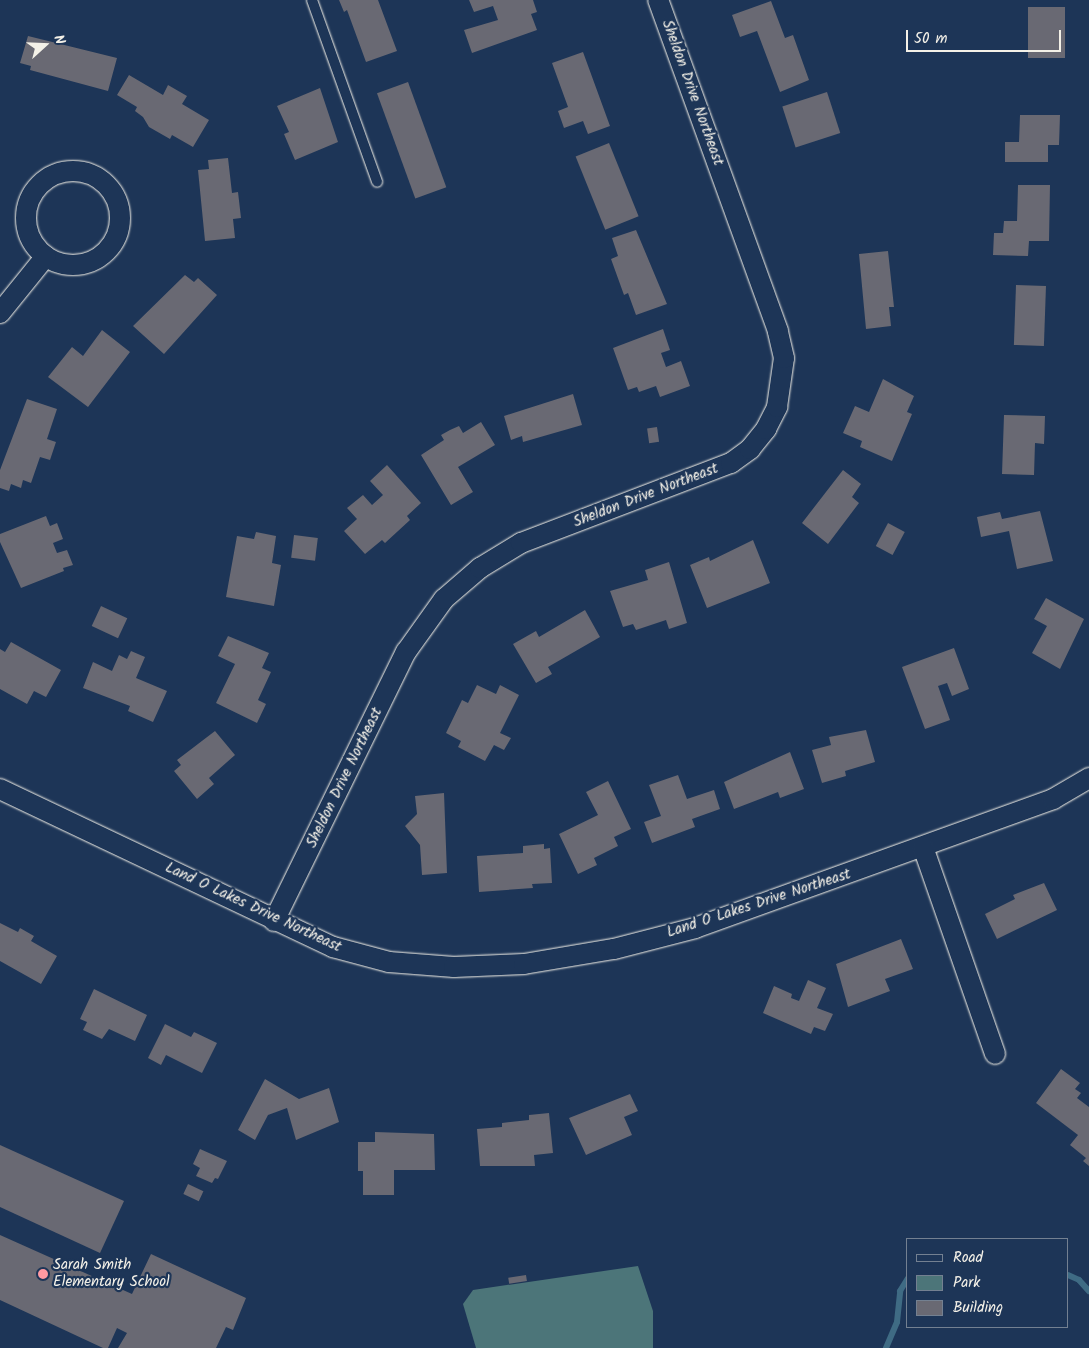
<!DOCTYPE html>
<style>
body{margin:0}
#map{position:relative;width:1089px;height:1348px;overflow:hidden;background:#1d3557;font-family:Kalam,sans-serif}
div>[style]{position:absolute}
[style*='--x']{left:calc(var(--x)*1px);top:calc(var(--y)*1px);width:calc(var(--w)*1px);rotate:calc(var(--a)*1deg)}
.green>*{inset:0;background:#4c7579}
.stream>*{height:6px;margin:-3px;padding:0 3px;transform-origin:3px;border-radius:3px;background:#3f6b84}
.building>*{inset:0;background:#696973;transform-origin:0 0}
.roads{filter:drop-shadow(0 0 1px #f4f1e8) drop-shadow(0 0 1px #f4f1e8)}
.lane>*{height:10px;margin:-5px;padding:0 5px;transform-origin:5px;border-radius:5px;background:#1d3557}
.street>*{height:20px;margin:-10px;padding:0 10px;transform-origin:10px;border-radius:10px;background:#1d3557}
.street>.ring{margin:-10px;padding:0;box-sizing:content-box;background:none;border:20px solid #1d3557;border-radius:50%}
.dots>*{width:14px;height:14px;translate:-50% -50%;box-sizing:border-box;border:2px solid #1d3557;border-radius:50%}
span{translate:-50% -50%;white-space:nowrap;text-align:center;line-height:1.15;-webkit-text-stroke:4.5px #1d3557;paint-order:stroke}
.street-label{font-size:15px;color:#f4f1e8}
.poi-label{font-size:15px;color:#f4f1e8}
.left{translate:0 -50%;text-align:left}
.legend{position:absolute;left:906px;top:1238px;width:162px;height:90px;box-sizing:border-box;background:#1d3557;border:1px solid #738091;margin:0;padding:6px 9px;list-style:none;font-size:15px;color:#f4f1e8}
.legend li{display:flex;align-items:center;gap:10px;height:25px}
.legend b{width:25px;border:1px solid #738091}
.north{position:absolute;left:20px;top:20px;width:50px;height:50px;-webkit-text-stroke:4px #1d3557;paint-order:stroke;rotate:70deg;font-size:14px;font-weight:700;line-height:20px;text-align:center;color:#f4f1e8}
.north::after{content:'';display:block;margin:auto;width:18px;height:22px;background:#f4f1e8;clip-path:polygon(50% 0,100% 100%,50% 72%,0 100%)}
.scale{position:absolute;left:906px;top:30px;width:155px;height:22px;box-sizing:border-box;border:2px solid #f4f1e8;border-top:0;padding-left:6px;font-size:15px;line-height:18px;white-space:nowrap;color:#f4f1e8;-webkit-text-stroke:4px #1d3557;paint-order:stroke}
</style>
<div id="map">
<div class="green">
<div style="clip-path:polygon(638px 1266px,653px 1311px,653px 1348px,476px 1348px,463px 1304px,473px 1290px)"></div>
</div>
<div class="stream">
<div style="--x:1068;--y:1275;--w:12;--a:24"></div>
<div style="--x:1079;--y:1280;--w:15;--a:48"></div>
<div style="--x:886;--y:1348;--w:28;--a:-67"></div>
<div style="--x:897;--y:1322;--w:31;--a:-84"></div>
<div style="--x:900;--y:1291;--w:15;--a:-58"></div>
</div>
<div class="building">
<div style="clip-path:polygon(339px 0,378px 0,397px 51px,366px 62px,347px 10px,344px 12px)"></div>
<div style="clip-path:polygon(469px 0,533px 0,537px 12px,531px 14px,537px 30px,472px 53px,464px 30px,498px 20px,493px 6px,474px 12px)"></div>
<div style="clip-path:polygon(771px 1px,785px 38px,793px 35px,809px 80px,780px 92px,757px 31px,740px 37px,732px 15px)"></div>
<div style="left:1028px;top:7px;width:37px;height:51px"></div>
<div style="clip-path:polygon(28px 36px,117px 58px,108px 91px,30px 70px,31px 66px,20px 63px)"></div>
<div style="clip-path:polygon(583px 52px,610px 126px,588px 134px,583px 121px,564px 128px,558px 111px,568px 107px,552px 63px)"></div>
<div style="clip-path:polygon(129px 75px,163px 95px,168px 85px,187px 96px,182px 104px,209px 120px,193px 147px,172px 135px,170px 139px,149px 127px,143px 117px,135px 111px,137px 107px,117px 95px)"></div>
<div style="left:408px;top:82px;width:112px;height:33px;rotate:70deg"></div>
<div style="clip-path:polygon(320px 88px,338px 142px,295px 160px,284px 134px,289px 132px,277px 106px)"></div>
<div style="left:827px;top:92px;width:43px;height:47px;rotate:72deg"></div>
<div style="clip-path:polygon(1020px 115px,1060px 115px,1059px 145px,1048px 145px,1048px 162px,1005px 162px,1005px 142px,1019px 142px)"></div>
<div style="left:609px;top:143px;width:79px;height:36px;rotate:68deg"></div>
<div style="clip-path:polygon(228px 158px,232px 193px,238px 192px,241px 218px,233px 219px,235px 238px,205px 241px,198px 170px,209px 169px,208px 160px)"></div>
<div style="clip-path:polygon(1018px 185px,1050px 185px,1049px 241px,1029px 241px,1028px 256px,993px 255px,994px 233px,1003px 233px,1004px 221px,1017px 221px)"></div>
<div style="clip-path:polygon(636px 230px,667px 304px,636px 315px,628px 293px,624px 295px,611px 259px,618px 256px,612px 238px)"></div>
<div style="clip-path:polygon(888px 251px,894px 307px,889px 307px,891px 326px,866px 329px,859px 254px)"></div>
<div style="clip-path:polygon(185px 275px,194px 282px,198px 278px,217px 295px,164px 354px,133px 326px)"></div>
<div style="left:1016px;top:285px;width:30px;height:60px;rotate:2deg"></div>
<div style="clip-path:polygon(663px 329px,670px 350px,661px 353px,666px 367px,681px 361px,690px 386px,660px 397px,656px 386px,639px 392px,637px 387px,628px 390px,613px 348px)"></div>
<div style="clip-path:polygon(102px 330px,130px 352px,88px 407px,48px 377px,72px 347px,83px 356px)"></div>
<div style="clip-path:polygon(883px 379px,914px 396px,907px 412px,912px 414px,892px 461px,860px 447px,862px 441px,843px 433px,855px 406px,869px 412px)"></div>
<div style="clip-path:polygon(573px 394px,582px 425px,523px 442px,522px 436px,511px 440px,504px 416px)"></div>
<div style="clip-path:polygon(27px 399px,57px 409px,47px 439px,56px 442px,50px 460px,40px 457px,31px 483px,23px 480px,21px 488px,11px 484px,9px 491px,0 488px,0 470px)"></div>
<div style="clip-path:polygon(1004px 415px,1045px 416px,1044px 444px,1035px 443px,1034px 475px,1002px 474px)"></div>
<div style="clip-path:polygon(481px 422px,495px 445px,458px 467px,473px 492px,451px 505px,421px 455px,444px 440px,441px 435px,450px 430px,459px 426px,463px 433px)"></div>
<div style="left:657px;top:427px;width:15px;height:10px;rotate:82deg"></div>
<div style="clip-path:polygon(387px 465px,421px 503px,407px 516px,410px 520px,385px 543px,382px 540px,365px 554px,344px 531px,357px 519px,347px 508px,363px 495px,372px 505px,383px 495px,370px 481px)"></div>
<div style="clip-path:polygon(843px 470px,861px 484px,852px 497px,859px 503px,828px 544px,802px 523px)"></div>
<div style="clip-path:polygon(1040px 511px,1053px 561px,1017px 569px,1009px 531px,981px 537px,977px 517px,1000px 512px,1002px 519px)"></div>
<div style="clip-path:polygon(46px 516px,50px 526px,57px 523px,63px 539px,53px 543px,57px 553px,67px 550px,73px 565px,63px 568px,64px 571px,21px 588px,0 542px,0 534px)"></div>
<div style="left:888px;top:523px;width:19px;height:26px;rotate:28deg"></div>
<div style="clip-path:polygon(256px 532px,276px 536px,272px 563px,281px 565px,274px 606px,226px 597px,237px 536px,254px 539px)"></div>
<div style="left:294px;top:535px;width:24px;height:23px;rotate:7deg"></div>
<div style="clip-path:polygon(753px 540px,770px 583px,707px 608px,690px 565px,709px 557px,710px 561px)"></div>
<div style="clip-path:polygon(669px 562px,687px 623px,669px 629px,666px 620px,636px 630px,633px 624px,623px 627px,610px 591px,648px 580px,645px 570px)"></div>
<div style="clip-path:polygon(1046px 598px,1084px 619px,1060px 669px,1032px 653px,1047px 626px,1034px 619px)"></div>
<div style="left:101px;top:606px;width:29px;height:22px;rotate:25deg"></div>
<div style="clip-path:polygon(585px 610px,600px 637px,548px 667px,552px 674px,536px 683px,513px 644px,536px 631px,539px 637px)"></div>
<div style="clip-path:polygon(228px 636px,269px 653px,262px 668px,271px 672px,258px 700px,266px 704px,257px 723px,216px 703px,235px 664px,218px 656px)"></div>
<div style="clip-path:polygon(11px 642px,61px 670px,46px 697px,34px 691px,27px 704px,0 689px,0 649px,5px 652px)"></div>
<div style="clip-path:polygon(954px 648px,969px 689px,952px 696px,947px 683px,938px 686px,950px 720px,925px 729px,902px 667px)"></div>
<div style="clip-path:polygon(131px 651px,145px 657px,136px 678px,167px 691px,153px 722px,128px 711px,130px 706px,83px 688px,93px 662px,112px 671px,119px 655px,127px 659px)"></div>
<div style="clip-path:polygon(477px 685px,496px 694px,500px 685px,519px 695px,500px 733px,511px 738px,504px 750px,494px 745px,485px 761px,458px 747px,461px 741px,446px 733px,462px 700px,468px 703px)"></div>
<div style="clip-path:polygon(866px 730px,875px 762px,845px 771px,846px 776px,822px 783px,812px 750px,831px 745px,829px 737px)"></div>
<div style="clip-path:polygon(215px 731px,235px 755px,209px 778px,214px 784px,197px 799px,174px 771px,181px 765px,177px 760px)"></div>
<div style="clip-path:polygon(790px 752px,804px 789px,780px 798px,778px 792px,734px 809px,724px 782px)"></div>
<div style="clip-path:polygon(678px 775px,687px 799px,714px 790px,720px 809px,692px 819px,695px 827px,652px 843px,644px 822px,661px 816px,649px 785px)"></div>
<div style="clip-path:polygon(608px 781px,631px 829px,614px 837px,618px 846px,594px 858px,597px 865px,578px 874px,559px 834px,598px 815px,586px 792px)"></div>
<div style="clip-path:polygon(444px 793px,447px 873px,422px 875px,420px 845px,405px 826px,417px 814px,415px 796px)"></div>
<div style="clip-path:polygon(544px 844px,544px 849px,550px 848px,552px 883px,532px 884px,533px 888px,479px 892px,477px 856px,523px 853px,523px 846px)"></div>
<div style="clip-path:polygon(1044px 883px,1057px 910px,997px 939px,985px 914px,1015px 899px,1013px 895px)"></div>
<div style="clip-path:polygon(0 923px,18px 932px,20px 928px,34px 936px,31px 941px,57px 956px,41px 984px,0 961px)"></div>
<div style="clip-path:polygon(901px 939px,913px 969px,885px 979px,890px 991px,848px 1007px,836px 964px)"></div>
<div style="clip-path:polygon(808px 980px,826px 988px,817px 1008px,833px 1014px,825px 1031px,814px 1027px,811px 1034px,763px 1013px,774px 986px,792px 994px,791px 998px,799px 1001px)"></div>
<div style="clip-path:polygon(94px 989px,147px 1015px,135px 1041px,109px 1029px,102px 1039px,83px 1030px,87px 1022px,80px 1019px)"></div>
<div style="clip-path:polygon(165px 1024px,191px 1037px,194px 1032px,217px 1043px,202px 1073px,166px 1055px,161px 1065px,148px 1058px)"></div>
<div style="clip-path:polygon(1061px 1069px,1080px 1083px,1075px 1089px,1081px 1093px,1077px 1098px,1089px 1107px,1089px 1166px,1083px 1161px,1086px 1158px,1070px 1145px,1078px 1135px,1036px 1103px)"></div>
<div style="clip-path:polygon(265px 1079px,299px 1099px,329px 1088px,339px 1122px,296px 1140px,287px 1108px,268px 1115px,255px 1140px,238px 1130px)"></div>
<div style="clip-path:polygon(630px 1094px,638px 1111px,624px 1117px,632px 1135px,586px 1155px,569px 1118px)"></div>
<div style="clip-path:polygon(549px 1113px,553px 1153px,534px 1155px,535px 1166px,480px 1166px,477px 1129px,502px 1127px,502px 1123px,529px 1120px,529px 1115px)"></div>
<div style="clip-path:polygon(375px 1132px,434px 1134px,435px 1170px,394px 1170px,394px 1195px,363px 1195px,363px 1171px,358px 1171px,358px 1142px,375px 1142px)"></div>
<div style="clip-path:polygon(0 1145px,124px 1201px,100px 1253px,0 1207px)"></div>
<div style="clip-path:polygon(200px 1149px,227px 1161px,218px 1179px,215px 1178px,212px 1183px,196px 1176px,200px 1168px,193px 1164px)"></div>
<div style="left:188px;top:1184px;width:17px;height:11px;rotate:25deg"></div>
<div style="clip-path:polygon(0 1235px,132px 1294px,151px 1254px,246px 1298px,233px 1330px,226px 1327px,216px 1348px,118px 1348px,127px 1333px,117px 1328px,108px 1348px,103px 1348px,0 1300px)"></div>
<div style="left:526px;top:1275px;width:6px;height:18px;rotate:81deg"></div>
</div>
<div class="roads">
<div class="lane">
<div style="--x:312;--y:0;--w:193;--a:70.3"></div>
</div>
<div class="street">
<div class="ring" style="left:26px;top:171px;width:74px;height:74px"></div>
<div style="--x:0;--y:313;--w:73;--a:-51.1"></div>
<div style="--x:0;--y:789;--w:369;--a:25.4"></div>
<div style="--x:333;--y:947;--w:58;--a:15"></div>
<div style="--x:389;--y:962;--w:65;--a:4.4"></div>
<div style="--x:454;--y:967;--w:70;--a:-2.5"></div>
<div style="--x:524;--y:964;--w:91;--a:-9.5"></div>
<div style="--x:614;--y:949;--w:84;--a:-14.5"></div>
<div style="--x:695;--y:928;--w:381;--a:-19.8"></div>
<div style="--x:1053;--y:799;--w:42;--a:-30.3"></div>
<div style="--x:923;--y:847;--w:219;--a:70.8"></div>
<div style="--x:274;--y:921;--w:300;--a:-63.9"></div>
<div style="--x:406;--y:652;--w:65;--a:-54.4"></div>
<div style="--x:444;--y:599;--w:48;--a:-40.7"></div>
<div style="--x:480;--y:568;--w:48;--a:-31.4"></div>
<div style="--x:521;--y:543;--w:225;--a:-20.9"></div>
<div style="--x:731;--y:463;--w:24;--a:-36"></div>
<div style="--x:750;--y:449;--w:26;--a:-51"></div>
<div style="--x:766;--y:429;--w:25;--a:-63"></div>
<div style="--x:777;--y:407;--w:49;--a:-81.9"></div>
<div style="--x:784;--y:358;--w:28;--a:-103"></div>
<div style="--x:778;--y:331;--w:352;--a:-109.9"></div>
</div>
</div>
<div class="dots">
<div style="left:43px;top:1274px;background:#ff9aa2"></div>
</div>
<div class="street-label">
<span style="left:692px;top:93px;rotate:70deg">Sheldon Drive Northeast</span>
<span style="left:646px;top:496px;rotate:-21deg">Sheldon Drive Northeast</span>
<span style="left:345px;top:778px;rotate:-64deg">Sheldon Drive Northeast</span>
<span style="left:759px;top:904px;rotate:-18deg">Land O Lakes Drive Northeast</span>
<span style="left:253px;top:908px;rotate:25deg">Land O Lakes Drive Northeast</span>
</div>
<div class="poi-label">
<span class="left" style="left:53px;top:1274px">Sarah Smith<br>Elementary School</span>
</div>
<ul class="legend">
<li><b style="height:6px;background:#1d3557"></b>Road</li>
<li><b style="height:14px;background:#4c7579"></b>Park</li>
<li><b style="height:14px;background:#696973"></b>Building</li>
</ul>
<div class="north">N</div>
<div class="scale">50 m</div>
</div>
